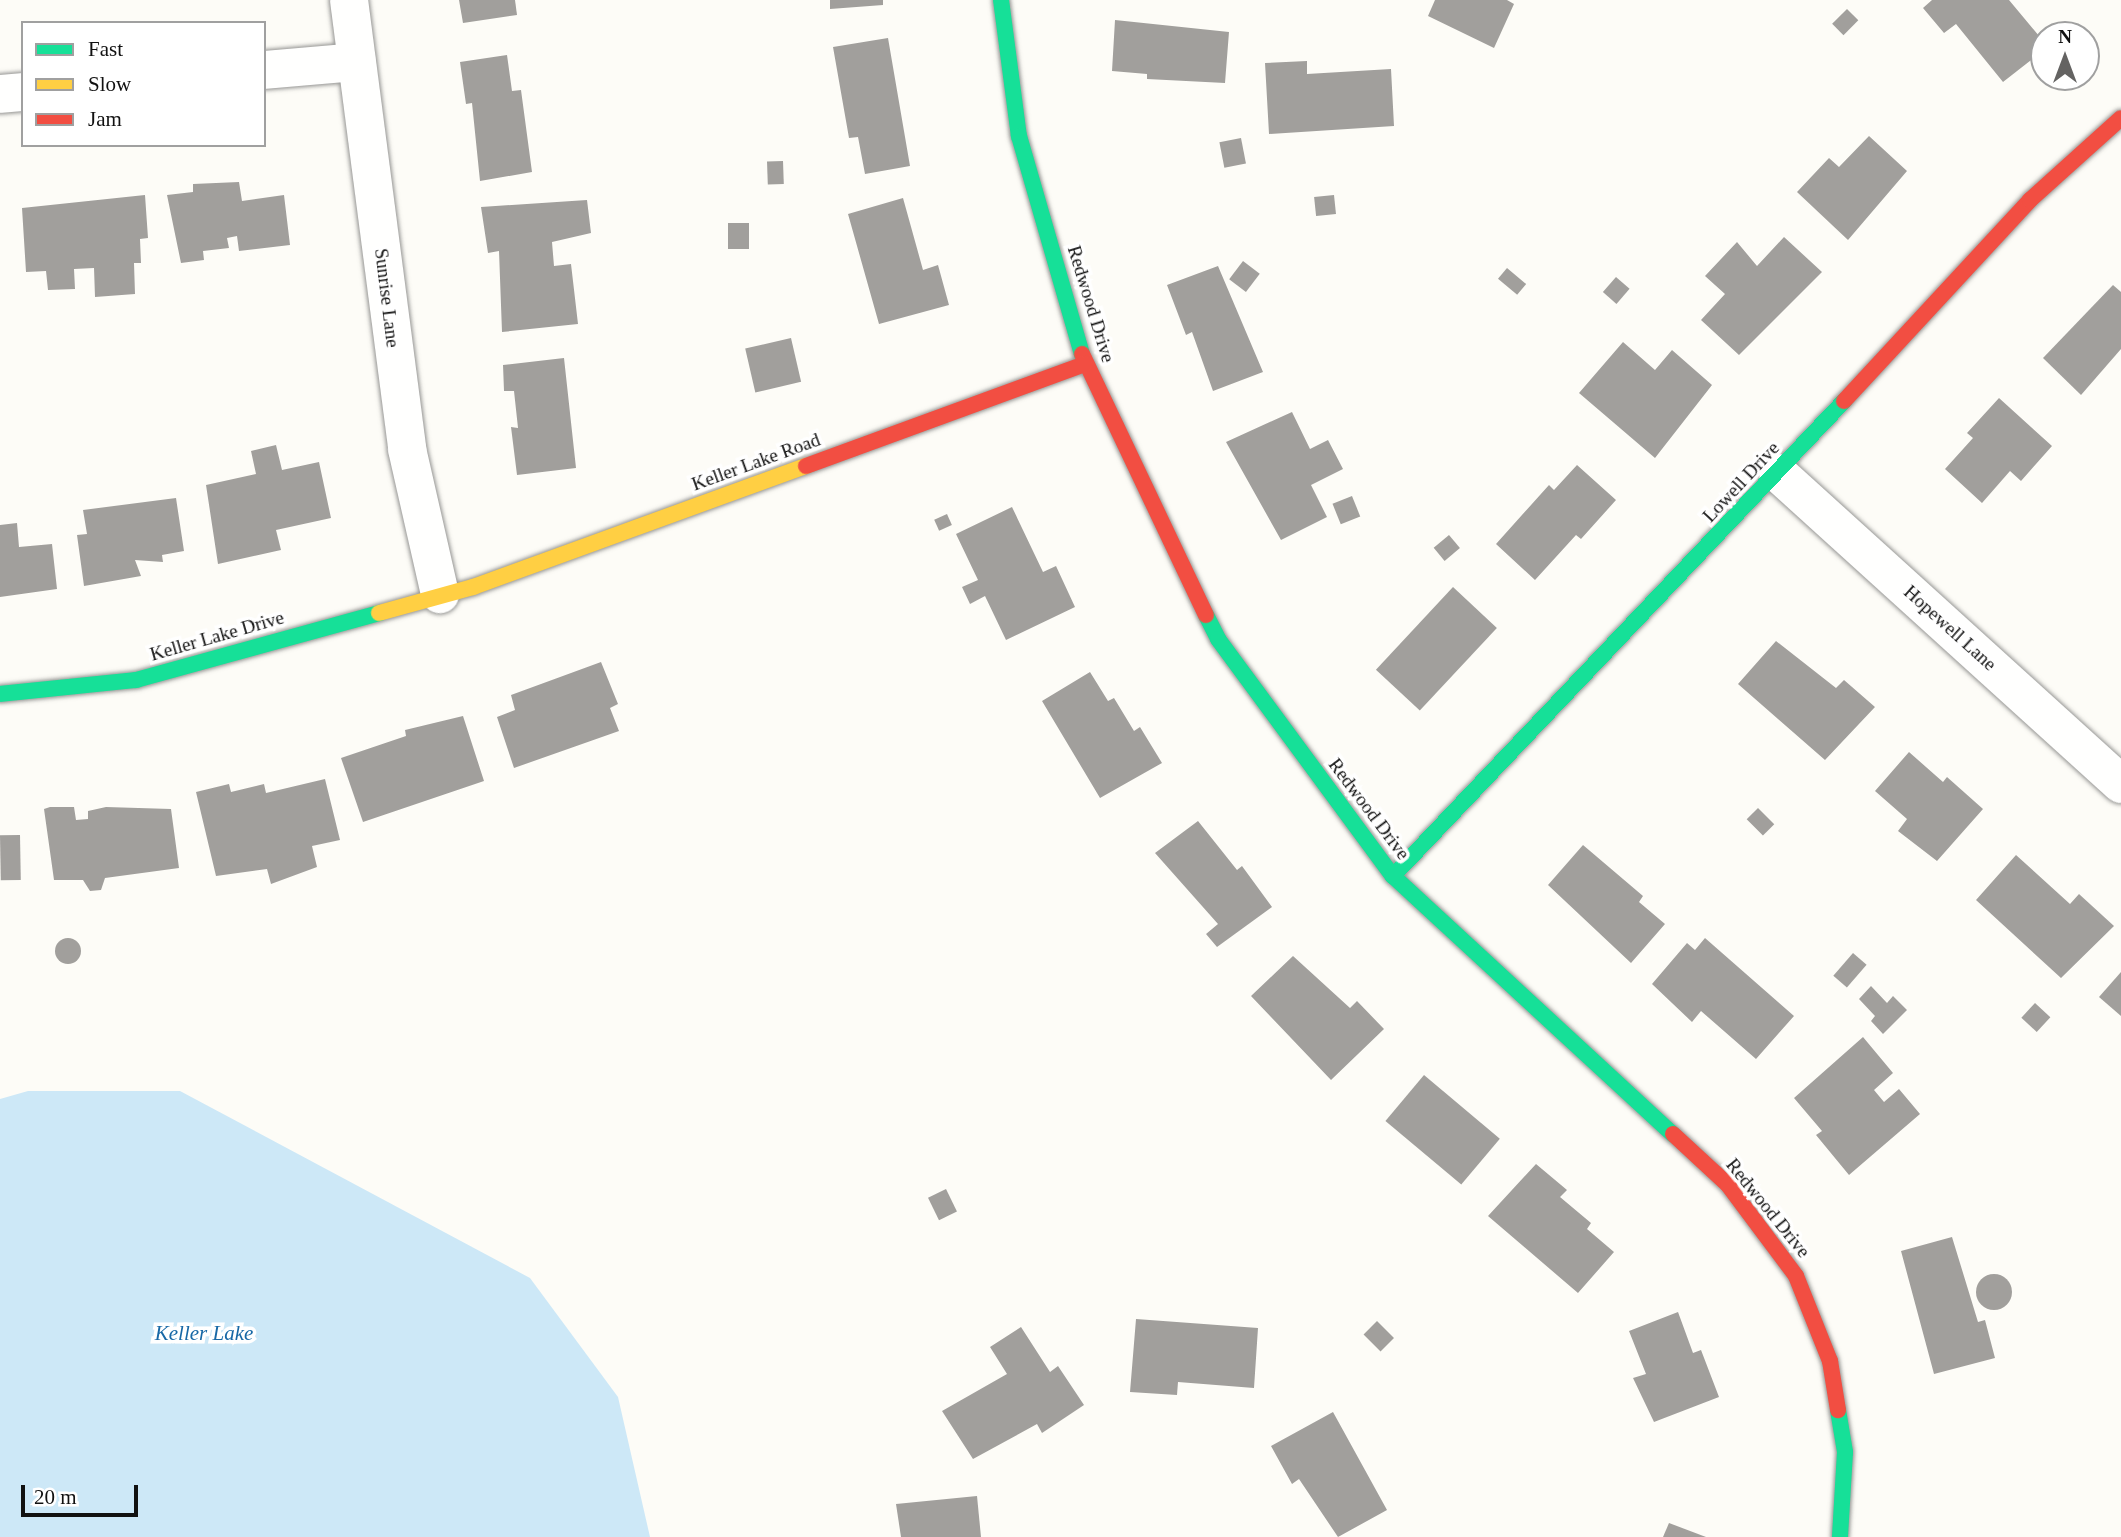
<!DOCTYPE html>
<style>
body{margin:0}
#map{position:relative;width:2121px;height:1537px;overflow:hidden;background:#fdfcf7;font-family:Georgia,serif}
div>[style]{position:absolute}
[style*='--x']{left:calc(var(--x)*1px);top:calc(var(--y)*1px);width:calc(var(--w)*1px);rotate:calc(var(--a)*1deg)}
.water>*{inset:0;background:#cde8f7}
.building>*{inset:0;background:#a19f9c;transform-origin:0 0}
.round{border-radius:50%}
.roads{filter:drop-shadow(0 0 2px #979795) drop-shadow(0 0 2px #979795)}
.street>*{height:38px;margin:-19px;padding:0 19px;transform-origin:19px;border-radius:19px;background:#fffffe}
.fast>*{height:16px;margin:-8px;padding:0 8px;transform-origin:8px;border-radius:8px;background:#16e098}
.slow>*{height:16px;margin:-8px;padding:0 8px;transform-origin:8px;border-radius:8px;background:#ffcf43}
.jam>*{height:16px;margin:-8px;padding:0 8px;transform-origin:8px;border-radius:8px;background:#f24e42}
span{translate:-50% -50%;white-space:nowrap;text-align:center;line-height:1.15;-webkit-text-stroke:7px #fff;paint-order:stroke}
.street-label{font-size:19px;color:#111}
.water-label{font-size:21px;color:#1768a6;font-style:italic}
.legend{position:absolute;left:21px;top:21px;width:245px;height:126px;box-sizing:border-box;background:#fff;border:2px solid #a0a0a0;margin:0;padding:9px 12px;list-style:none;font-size:21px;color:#111}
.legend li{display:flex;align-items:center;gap:14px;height:35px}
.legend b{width:35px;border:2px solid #a0a0a0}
.north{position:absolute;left:2030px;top:21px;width:70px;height:70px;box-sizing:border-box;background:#fff;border:2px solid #a0a0a0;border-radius:50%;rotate:0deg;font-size:19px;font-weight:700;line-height:28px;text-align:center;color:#111}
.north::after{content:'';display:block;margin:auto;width:24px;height:32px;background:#646362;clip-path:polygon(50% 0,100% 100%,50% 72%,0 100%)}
.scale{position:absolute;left:21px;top:1485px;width:117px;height:32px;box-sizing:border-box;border:4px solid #111;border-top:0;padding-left:9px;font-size:21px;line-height:24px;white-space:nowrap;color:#111;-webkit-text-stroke:5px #fff;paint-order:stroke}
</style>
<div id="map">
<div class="water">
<div style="clip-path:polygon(28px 1091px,180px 1091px,530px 1278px,618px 1397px,650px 1537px,0 1537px,0 1099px)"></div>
</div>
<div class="building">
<div style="clip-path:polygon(459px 0,515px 0,517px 15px,463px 23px)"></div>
<div style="clip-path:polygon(830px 0,883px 0,883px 5px,830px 9px)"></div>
<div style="clip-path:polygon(1435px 0,1507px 0,1514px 4px,1494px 48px,1428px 16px)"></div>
<div style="clip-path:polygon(1932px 0,2009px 0,2044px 42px,2044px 50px,2003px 82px,1956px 24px,1944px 33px,1923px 8px)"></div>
<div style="left:1847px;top:9px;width:16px;height:21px;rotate:45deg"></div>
<div style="clip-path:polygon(1115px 20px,1229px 32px,1225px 83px,1147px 79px,1147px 74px,1112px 71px)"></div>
<div style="clip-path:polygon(888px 38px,910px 166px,865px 174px,858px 137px,849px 138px,833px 47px)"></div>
<div style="clip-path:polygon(507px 55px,512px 91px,521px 90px,532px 172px,480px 181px,472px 103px,466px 104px,460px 62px)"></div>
<div style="clip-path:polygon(1307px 61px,1307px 74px,1391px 69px,1394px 126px,1269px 134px,1265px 63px)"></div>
<div style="clip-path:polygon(1869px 136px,1907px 171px,1848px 240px,1797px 192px,1829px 158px,1839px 167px)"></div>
<div style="left:1241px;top:138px;width:26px;height:22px;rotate:79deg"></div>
<div style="left:783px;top:161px;width:23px;height:16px;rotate:88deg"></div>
<div style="clip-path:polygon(239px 182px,242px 201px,284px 195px,290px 245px,239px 251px,237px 236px,227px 238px,229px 248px,203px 251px,204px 260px,181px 263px,167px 195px,193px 192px,193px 184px)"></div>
<div style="clip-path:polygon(145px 195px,148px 238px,140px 239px,141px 263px,134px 263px,135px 294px,95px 297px,94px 268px,74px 269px,75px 289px,48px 290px,46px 271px,26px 272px,22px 208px)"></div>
<div style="left:1334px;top:195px;width:19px;height:20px;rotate:84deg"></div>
<div style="clip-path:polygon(903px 198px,923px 270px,938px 265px,949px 305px,879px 324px,848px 214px)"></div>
<div style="clip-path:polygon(587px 200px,591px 233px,552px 242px,554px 266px,571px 264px,578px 324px,502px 332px,499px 251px,488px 253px,481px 207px)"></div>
<div style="left:728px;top:223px;width:21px;height:26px"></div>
<div style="clip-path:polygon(1784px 237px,1822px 272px,1739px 355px,1701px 320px,1725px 294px,1705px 276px,1737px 242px,1757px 266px)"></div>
<div style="left:1243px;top:261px;width:21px;height:23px;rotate:37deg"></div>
<div style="clip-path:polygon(1218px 266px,1263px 372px,1213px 391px,1192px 332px,1186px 335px,1167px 285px)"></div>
<div style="left:1507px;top:268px;width:25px;height:14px;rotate:40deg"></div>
<div style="left:1616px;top:277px;width:18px;height:20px;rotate:41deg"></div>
<div style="clip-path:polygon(2113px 285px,2121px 292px,2121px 349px,2081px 395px,2043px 358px)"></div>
<div style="left:791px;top:338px;width:45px;height:47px;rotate:77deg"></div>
<div style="clip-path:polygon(1623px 342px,1655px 370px,1672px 350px,1712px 385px,1655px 458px,1579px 393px)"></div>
<div style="clip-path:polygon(564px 358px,576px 468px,517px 475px,511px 427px,518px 428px,514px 391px,504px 391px,503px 365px)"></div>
<div style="clip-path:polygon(1999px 398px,2052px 446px,2021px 481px,2010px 471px,1982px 503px,1945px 469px,1973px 438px,1967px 433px)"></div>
<div style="clip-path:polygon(1292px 412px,1310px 449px,1328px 440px,1343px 469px,1311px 485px,1327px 517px,1281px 540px,1226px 442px)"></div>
<div style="clip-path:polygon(276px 445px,282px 470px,319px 462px,331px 518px,276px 530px,281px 550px,218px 564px,206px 485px,256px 474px,251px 451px)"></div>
<div style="clip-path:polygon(1577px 465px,1616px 500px,1581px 539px,1576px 535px,1535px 580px,1496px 544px,1549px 485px,1554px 490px)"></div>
<div style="left:1352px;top:496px;width:22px;height:21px;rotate:68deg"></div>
<div style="clip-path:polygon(176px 498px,184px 551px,162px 555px,163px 562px,135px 560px,141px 576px,84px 586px,77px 535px,87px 534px,83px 510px)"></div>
<div style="clip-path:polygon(1012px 507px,1043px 572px,1056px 566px,1075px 607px,1006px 640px,985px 596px,970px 604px,962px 587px,978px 580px,956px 534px)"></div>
<div style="left:947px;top:514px;width:12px;height:14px;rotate:66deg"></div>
<div style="clip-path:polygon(17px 523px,19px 547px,52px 544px,57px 589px,0 597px,0 525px)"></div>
<div style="left:1449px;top:535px;width:17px;height:20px;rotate:50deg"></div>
<div style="left:1453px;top:587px;width:60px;height:113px;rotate:43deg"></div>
<div style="clip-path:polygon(1776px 641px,1836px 688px,1844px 680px,1875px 707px,1825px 760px,1738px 684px)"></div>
<div style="clip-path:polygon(601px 662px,618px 704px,610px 708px,619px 731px,514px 768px,497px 717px,515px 710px,511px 695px)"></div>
<div style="clip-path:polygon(1090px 672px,1108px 701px,1114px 698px,1134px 731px,1140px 727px,1162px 763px,1100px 798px,1042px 701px)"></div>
<div style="clip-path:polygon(463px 716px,484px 781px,363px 822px,341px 758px,406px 736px,405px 730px)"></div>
<div style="clip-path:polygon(1909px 752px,1943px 782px,1947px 777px,1983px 809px,1937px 861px,1898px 831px,1907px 819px,1875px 791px)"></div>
<div style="clip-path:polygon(325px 779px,340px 840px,312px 846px,317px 867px,271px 884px,267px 869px,216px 876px,196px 792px,229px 784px,231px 792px,264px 784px,266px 793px)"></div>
<div style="clip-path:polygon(50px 807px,74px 807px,76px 820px,88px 819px,88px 811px,106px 807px,171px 809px,179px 868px,105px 878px,101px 890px,90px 891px,83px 880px,54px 880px,44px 809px)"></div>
<div style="left:1758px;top:808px;width:23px;height:16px;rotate:45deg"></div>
<div style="clip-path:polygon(1198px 821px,1237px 870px,1242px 866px,1272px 907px,1217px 947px,1206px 934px,1218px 924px,1155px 853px)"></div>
<div style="left:20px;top:835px;width:45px;height:20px;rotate:89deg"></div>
<div style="clip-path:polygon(1583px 845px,1643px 896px,1639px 902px,1665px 924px,1631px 963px,1548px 885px)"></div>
<div style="clip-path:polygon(2016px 855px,2070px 904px,2079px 894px,2114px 926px,2061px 978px,1976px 900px)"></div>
<div class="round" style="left:55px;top:938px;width:26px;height:26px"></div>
<div style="clip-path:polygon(1705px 938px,1794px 1016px,1756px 1059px,1701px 1011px,1692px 1022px,1652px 984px,1687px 943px,1695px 950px)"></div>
<div style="left:1853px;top:953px;width:18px;height:30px;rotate:41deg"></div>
<div style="clip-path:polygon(1293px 956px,1350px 1008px,1357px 1001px,1384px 1029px,1331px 1080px,1251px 996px)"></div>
<div style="clip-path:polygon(2121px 972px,2121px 1016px,2099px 997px)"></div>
<div style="clip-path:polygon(1871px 986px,1887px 1003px,1893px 996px,1907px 1010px,1883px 1034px,1871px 1021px,1875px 1016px,1859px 999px)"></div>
<div style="left:2035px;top:1003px;width:21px;height:20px;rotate:43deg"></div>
<div style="clip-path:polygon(1863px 1037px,1893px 1073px,1874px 1090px,1884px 1102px,1899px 1089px,1920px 1114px,1849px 1175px,1816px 1135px,1822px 1131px,1794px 1098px)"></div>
<div style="left:1424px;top:1075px;width:99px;height:60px;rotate:40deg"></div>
<div style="clip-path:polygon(1536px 1164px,1567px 1190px,1560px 1197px,1591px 1223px,1587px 1229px,1614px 1252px,1578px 1293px,1488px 1216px)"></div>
<div style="left:946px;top:1189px;width:25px;height:20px;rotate:64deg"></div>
<div style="clip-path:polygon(1952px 1237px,1978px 1322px,1985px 1320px,1995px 1358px,1934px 1374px,1901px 1251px)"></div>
<div class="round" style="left:1976px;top:1274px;width:36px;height:36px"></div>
<div style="clip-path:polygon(1678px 1312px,1693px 1353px,1701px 1350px,1719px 1397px,1654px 1422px,1633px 1378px,1646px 1374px,1629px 1331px)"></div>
<div style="clip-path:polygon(1136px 1319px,1258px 1328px,1254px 1388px,1178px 1382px,1177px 1395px,1130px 1392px)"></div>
<div style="left:1377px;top:1321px;width:24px;height:19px;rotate:45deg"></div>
<div style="clip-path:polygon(1021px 1327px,1050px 1372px,1058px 1366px,1084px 1405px,1042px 1433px,1037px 1424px,973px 1459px,942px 1411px,1007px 1374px,990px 1347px)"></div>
<div style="clip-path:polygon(1333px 1412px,1387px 1510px,1338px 1537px,1299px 1479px,1292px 1484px,1271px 1446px)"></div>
<div style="clip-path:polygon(977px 1496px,981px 1537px,901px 1537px,896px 1504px)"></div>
<div style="clip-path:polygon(1669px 1523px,1706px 1537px,1663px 1537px)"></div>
</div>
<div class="roads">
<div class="street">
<div style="--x:349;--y:0;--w:453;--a:82.6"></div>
<div style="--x:407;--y:449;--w:149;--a:77.2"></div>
<div style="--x:264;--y:70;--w:93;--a:-4.9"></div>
<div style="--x:0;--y:94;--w:23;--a:-5"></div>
<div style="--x:1778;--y:473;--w:463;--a:42.2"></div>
</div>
<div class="fast">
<div style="--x:1001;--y:0;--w:137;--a:82.5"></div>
<div style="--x:1019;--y:136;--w:227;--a:73.9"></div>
<div style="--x:1206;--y:615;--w:27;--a:63"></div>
<div style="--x:1218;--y:639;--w:295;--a:53.6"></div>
<div style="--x:1393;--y:876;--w:381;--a:42.7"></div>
<div style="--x:0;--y:694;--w:137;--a:-5.9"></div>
<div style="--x:136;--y:680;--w:252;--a:-15.4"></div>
<div style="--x:1393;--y:876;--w:655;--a:-46.48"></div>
<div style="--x:1838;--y:1410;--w:43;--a:80.5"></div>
<div style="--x:1845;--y:1452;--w:85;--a:93.4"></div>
</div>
<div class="slow">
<div style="--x:379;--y:613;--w:98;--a:-15.5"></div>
<div style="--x:473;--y:587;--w:354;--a:-20"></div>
</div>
<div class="jam">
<div style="--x:1082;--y:354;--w:289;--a:64.6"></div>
<div style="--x:1844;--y:401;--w:274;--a:-47.2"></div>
<div style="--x:2030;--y:200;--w:122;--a:-42"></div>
<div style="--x:806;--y:466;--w:297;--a:-20.1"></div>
<div style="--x:1673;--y:1134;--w:75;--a:42.8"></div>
<div style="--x:1728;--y:1185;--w:114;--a:53.2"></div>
<div style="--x:1796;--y:1276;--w:92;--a:68.2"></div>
<div style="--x:1830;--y:1361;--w:50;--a:80.7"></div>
</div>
</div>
<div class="street-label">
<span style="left:387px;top:298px;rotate:83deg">Sunrise Lane</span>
<span style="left:1091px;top:304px;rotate:73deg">Redwood Drive</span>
<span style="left:756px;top:462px;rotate:-20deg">Keller Lake Road</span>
<span style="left:1741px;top:482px;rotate:-47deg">Lowell Drive</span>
<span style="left:1950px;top:628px;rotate:42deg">Hopewell Lane</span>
<span style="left:217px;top:636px;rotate:-16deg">Keller Lake Drive</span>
<span style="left:1369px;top:809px;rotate:53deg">Redwood Drive</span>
<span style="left:1768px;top:1208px;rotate:51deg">Redwood Drive</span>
</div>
<div class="water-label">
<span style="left:204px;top:1333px">Keller Lake</span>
</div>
<ul class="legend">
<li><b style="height:9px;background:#16e098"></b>Fast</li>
<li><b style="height:9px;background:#ffcf43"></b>Slow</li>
<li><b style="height:9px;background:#f24e42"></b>Jam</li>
</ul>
<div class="north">N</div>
<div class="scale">20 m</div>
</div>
